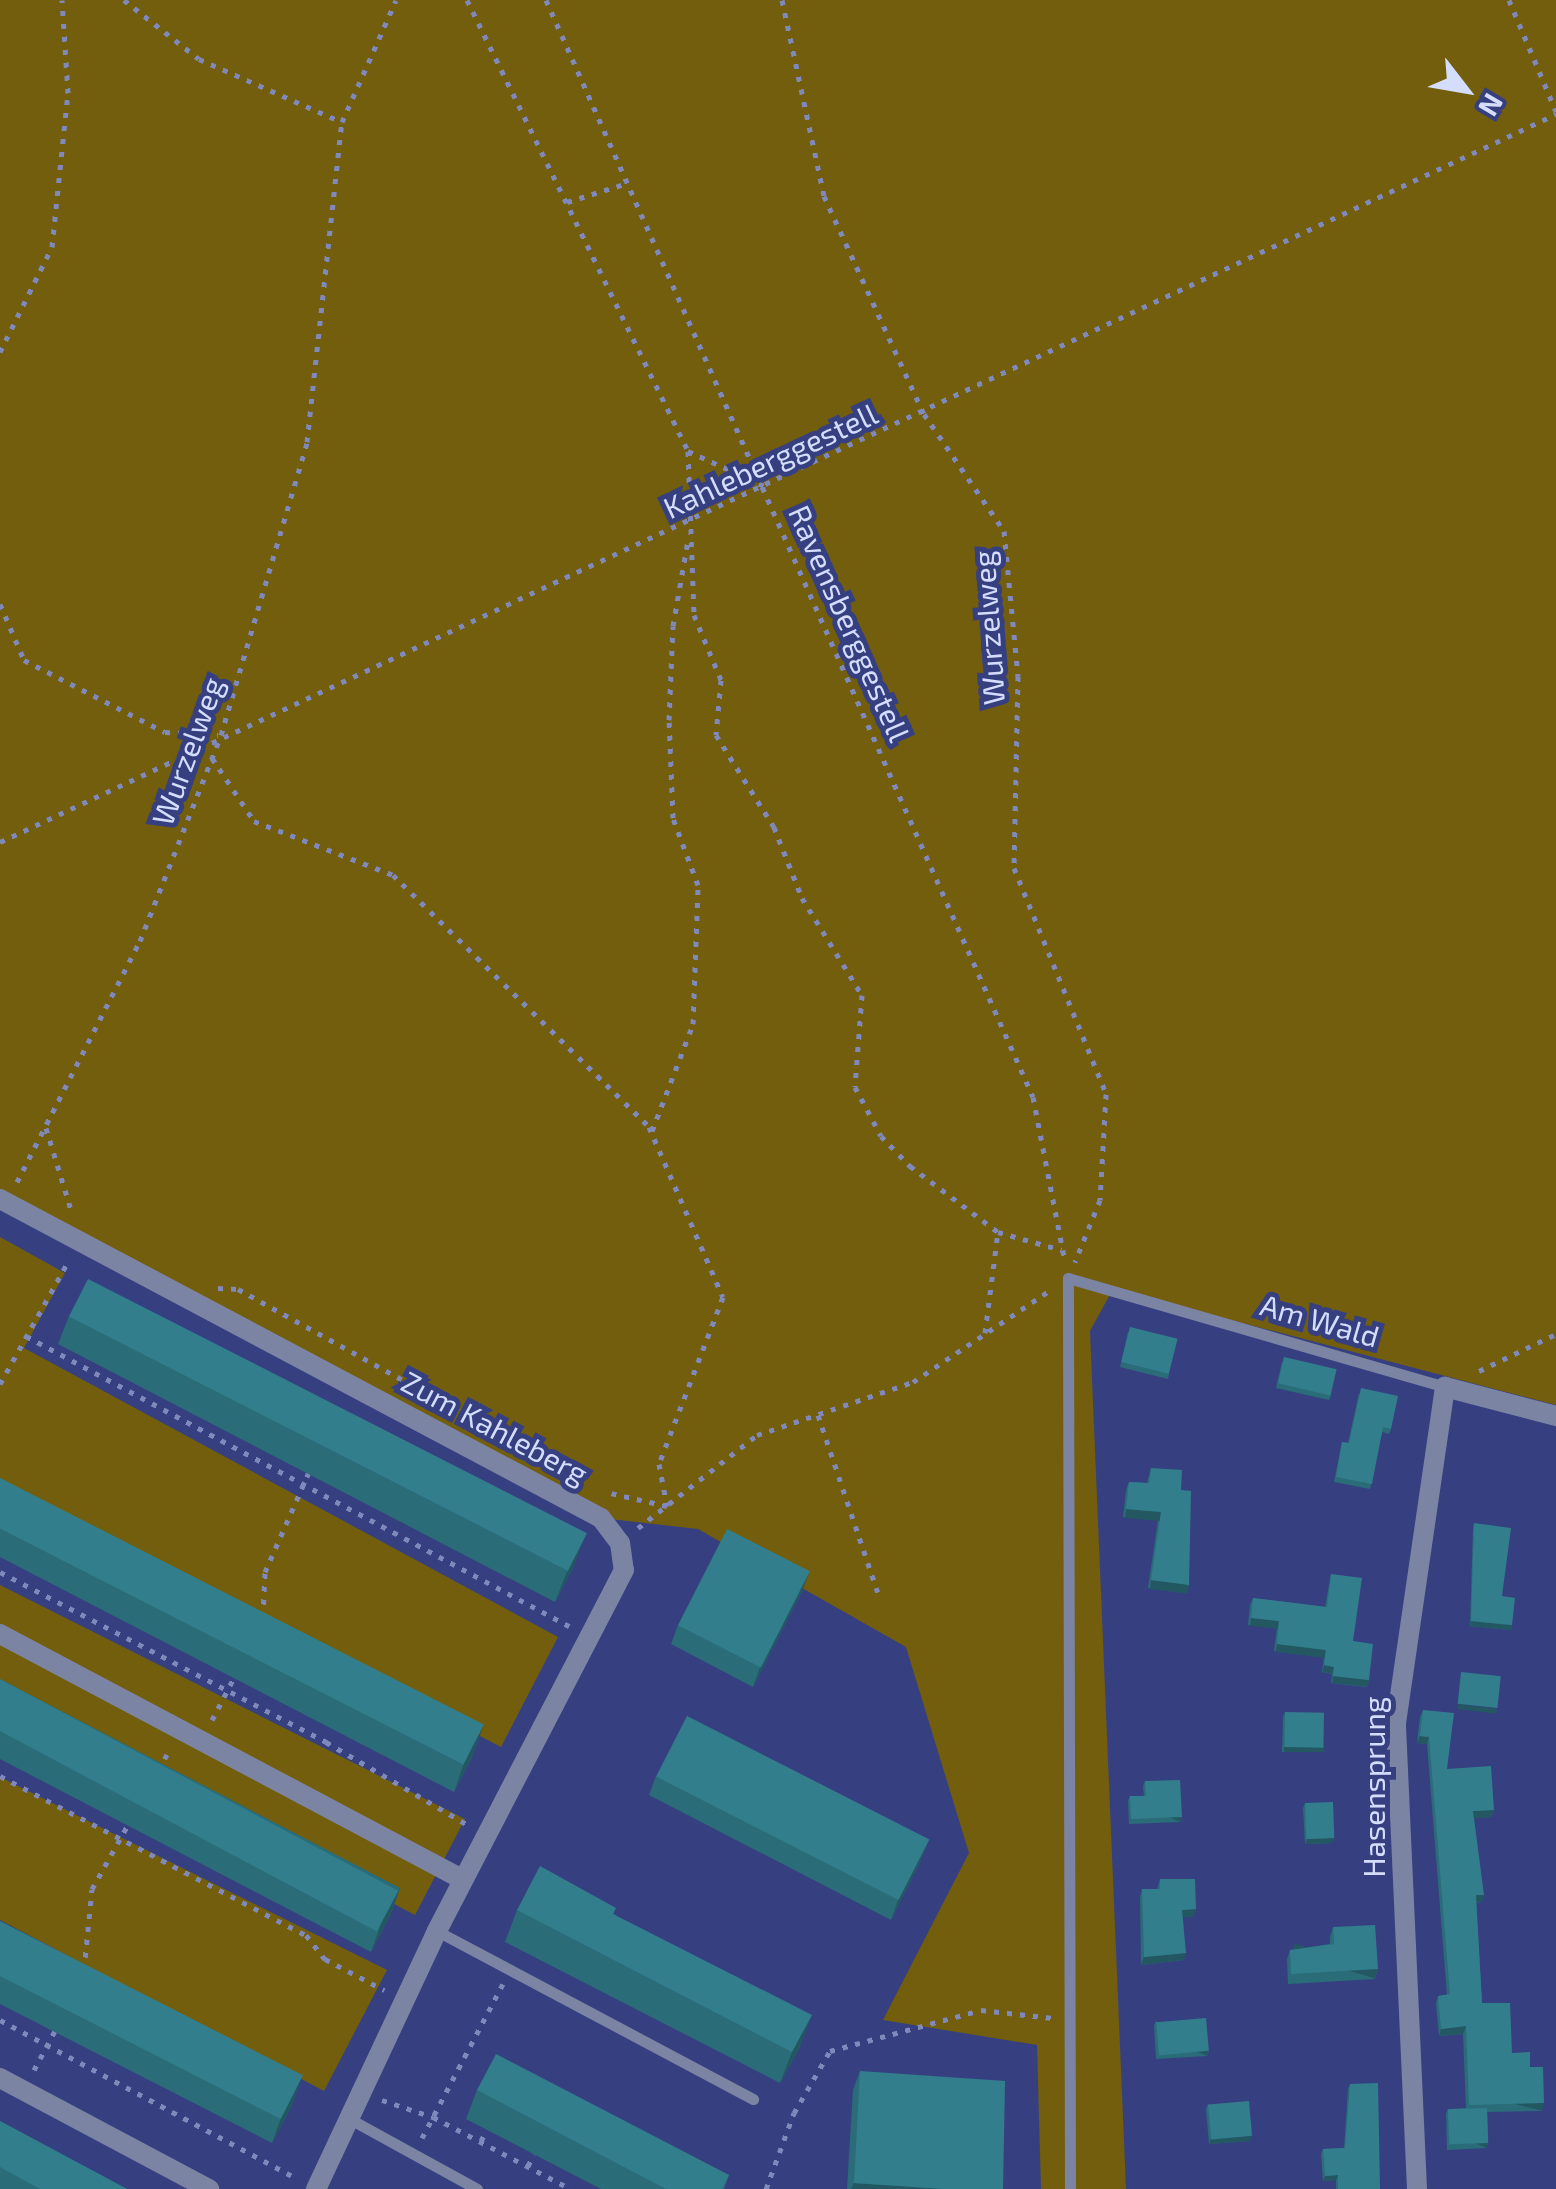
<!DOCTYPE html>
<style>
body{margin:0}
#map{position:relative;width:1556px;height:2189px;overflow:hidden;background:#364081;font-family:"Exo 2",sans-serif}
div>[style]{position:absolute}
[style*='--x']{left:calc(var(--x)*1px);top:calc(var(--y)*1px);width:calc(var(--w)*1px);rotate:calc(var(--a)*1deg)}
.green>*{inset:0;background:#725e0d}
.path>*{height:5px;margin-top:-2.5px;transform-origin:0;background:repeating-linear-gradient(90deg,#8089bb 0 5px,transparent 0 13px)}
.lane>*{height:11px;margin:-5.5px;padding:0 5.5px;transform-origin:5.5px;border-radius:5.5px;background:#7c84a4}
.street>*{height:20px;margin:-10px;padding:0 10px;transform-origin:10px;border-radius:10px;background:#7c84a4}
.wall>*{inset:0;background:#2b6c79}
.shaded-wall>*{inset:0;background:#235863;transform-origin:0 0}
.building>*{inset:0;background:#327e8d;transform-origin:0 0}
span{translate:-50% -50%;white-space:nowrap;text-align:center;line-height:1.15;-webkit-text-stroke:10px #364081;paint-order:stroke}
.street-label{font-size:30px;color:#d5ddfd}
.north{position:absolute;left:1416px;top:40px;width:100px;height:100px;-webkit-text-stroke:8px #364081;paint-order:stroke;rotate:121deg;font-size:28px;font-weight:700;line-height:40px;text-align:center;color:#d5ddfd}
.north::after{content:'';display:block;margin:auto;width:35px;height:45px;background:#d5ddfd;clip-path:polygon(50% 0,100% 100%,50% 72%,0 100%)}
</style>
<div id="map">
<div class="green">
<div style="clip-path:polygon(0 0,1556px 0,1556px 1405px,1113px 1289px,1090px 1331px,1126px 2189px,1041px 2189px,1037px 2045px,883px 2020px,969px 1853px,906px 1647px,698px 1529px,601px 1518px,0 1199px)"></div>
<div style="clip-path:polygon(0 1237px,65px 1273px,24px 1348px,558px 1637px,501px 1747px,0 1486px)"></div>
<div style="clip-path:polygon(0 1585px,465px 1819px,415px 1915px,0 1697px)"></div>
<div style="clip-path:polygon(0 1777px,387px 1970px,324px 2091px,0 1920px)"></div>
</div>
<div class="path">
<div style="--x:124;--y:0;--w:95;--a:38.2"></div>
<div style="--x:199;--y:59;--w:156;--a:23.8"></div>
<div style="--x:467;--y:0;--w:502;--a:63.89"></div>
<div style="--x:688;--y:451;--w:84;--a:24.7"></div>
<div style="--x:546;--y:0;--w:1200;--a:66.06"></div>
<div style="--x:1033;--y:1097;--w:167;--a:79"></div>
<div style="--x:782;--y:0;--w:200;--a:77.9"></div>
<div style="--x:824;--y:196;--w:240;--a:65.4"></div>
<div style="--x:924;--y:414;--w:142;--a:55.6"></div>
<div style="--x:1004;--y:531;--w:146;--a:84.5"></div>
<div style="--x:1018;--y:676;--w:192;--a:91.2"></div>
<div style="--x:1014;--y:868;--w:244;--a:67.8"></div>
<div style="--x:1106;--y:1094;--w:106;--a:93.2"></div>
<div style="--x:1100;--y:1200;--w:67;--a:112"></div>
<div style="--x:1509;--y:0;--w:121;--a:67.1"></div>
<div style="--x:567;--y:202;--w:64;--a:-17.3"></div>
<div style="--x:0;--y:352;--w:117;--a:-63.7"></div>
<div style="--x:52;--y:247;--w:155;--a:-84.1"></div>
<div style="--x:68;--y:93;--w:93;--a:-93.7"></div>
<div style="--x:688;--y:451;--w:164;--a:87.9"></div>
<div style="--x:694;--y:615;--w:70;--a:67.4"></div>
<div style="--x:721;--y:680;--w:55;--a:95.2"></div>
<div style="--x:716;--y:735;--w:109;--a:57.8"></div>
<div style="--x:774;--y:827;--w:76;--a:68.5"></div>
<div style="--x:802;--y:898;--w:114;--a:58.3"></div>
<div style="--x:862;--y:995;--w:92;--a:94.4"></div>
<div style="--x:855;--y:1087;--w:55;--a:62"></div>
<div style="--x:881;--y:1136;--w:42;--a:46"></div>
<div style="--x:910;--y:1166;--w:110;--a:36.9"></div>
<div style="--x:998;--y:1232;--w:66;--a:15.7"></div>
<div style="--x:0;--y:604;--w:61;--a:66.8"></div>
<div style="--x:24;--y:660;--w:158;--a:27.1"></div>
<div style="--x:165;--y:732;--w:53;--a:3.2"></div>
<div style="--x:212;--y:758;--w:76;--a:56.3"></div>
<div style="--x:254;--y:821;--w:149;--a:21.2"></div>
<div style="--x:393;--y:875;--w:359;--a:44.5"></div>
<div style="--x:649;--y:1127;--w:185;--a:66.5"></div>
<div style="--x:723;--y:1297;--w:179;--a:111"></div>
<div style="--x:659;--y:1464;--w:43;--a:79.2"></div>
<div style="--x:667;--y:1506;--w:63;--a:-167.1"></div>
<div style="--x:0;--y:842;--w:1718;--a:-25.07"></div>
<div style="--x:46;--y:1128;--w:89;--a:73"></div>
<div style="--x:652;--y:1131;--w:115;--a:-69"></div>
<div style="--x:693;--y:1024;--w:139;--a:-87.9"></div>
<div style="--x:698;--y:885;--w:72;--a:-110.5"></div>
<div style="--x:673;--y:818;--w:98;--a:-92.3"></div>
<div style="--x:669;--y:720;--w:94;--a:-87.6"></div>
<div style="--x:673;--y:626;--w:87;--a:-80.1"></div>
<div style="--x:17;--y:1182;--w:271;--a:-63"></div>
<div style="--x:140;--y:941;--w:221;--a:-68.5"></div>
<div style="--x:221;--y:735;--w:305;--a:-73.6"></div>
<div style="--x:307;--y:442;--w:322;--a:-83.8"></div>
<div style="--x:342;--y:122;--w:133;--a:-66.1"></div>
<div style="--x:218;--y:1288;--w:20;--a:3"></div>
<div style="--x:238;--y:1289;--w:389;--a:28.9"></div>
<div style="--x:985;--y:1333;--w:102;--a:-82.7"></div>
<div style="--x:26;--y:1336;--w:616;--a:28.11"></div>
<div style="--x:1479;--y:1371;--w:85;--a:-25.7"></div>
<div style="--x:0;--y:1384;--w:142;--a:-60.9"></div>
<div style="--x:818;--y:1415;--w:191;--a:71.4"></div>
<div style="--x:638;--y:1528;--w:151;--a:-38"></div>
<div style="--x:757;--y:1435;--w:165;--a:-18.8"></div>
<div style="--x:913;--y:1382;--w:164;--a:-33.8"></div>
<div style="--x:0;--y:1572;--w:368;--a:27.5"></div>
<div style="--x:326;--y:1742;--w:164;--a:30.3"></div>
<div style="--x:263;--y:1617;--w:45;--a:-87.5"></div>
<div style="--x:265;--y:1572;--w:109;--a:-66.3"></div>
<div style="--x:212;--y:1720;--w:54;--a:-62.5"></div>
<div style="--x:158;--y:1770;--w:24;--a:-60"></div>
<div style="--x:0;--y:1776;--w:345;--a:27.5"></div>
<div style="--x:306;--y:1935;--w:31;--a:52"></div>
<div style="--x:325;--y:1959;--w:67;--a:27.7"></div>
<div style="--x:84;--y:1970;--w:81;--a:-84.4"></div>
<div style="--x:92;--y:1889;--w:78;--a:-60.8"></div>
<div style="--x:0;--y:2020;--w:336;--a:28.1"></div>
<div style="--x:34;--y:2070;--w:49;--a:-61.9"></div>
<div style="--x:382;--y:2100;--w:54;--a:18.4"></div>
<div style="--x:433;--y:2117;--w:156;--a:27.6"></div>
<div style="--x:422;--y:2138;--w:174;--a:-62.3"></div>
<div style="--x:481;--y:2141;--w:13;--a:-63"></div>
<div style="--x:528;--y:2166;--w:13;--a:-63"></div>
<div style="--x:766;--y:2189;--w:81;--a:-69.8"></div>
<div style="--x:794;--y:2113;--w:72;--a:-59.9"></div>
<div style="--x:830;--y:2051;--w:156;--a:-15.2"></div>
<div style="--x:981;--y:2010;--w:72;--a:6.3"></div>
</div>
<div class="lane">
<div style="--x:437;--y:1931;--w:358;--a:28"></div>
<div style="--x:348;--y:2118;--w:147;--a:28.8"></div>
<div style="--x:1070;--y:2189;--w:911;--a:-90.13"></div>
<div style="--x:1068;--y:1278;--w:392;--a:16.1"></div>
</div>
<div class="street">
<div style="--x:0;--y:1199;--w:680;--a:27.96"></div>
<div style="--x:601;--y:1518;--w:31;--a:53"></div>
<div style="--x:620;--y:1543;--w:27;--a:82"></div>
<div style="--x:624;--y:1570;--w:407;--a:117.4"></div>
<div style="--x:437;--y:1931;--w:285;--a:115.1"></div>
<div style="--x:0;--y:1634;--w:523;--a:27.94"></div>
<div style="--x:0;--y:2078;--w:237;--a:28"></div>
<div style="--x:1417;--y:2189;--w:466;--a:-92.6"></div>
<div style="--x:1396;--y:1723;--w:340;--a:-81.7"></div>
<div style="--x:1445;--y:1387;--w:115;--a:14.6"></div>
</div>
<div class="wall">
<div style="clip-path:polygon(69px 1316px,574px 1566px,555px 1602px,58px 1344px)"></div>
<div style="clip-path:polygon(1128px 1332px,1169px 1374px,1168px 1379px,1120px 1367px)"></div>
<div style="clip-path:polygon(1282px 1362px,1331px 1395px,1329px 1400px,1276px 1388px)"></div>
<div style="clip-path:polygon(1359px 1393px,1391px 1429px,1389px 1434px,1382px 1432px,1370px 1489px,1334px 1482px,1342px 1442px,1348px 1443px)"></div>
<div style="clip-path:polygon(1151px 1468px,1181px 1490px,1189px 1585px,1186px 1593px,1148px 1588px,1158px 1520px,1123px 1517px,1126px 1490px,1129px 1482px,1147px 1483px)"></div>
<div style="clip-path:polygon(0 1478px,473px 1755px,454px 1792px,0 1557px)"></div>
<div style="clip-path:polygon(1474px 1523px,1502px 1596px,1512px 1625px,1510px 1630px,1470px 1626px,1473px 1528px)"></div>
<div style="clip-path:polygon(1331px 1574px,1353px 1641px,1369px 1680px,1366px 1687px,1331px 1683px,1332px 1674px,1322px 1672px,1324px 1657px,1274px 1651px,1277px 1628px,1248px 1625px,1250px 1605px,1253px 1598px,1325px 1607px)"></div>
<div style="clip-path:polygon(802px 1591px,753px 1687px,671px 1644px,678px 1625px)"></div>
<div style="clip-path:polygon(0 1679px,400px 1888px,390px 1916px,371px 1952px,0 1759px)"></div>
<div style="clip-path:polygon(1423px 1710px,1447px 1769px,1494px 1810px,1491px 1817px,1474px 1818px,1482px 1902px,1476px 1903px,1482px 2003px,1512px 2053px,1530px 2067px,1542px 2111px,1487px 2112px,1488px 2143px,1486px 2148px,1447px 2150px,1446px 2114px,1448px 2109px,1466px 2108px,1463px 2034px,1439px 2036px,1436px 2003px,1438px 1996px,1447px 1995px,1427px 1744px,1417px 1743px,1420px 1717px)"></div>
<div style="clip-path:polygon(1285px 1712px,1322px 1752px,1282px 1752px,1283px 1717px)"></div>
<div style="clip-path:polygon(656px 1776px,921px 1860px,891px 1920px,649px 1795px)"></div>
<div style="clip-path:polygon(1145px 1781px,1182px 1817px,1180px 1822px,1129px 1824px,1128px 1801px,1130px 1796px,1144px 1796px,1143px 1786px)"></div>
<div style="clip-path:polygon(1305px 1803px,1332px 1843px,1305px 1844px,1303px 1808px)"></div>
<div style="clip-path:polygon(1160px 1879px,1196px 1909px,1193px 1917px,1183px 1917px,1184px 1960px,1141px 1965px,1140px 1897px,1142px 1889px,1157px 1889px)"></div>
<div style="clip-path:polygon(517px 1910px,614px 1914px,800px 2047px,780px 2083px,505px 1942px)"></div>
<div style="clip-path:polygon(0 1921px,292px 2106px,272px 2143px,0 2004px)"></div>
<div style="clip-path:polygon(1333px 1927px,1378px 1969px,1375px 1979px,1288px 1984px,1287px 1959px,1290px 1950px,1330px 1944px,1330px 1937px)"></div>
<div style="clip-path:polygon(1156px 2021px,1209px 2051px,1207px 2056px,1156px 2059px,1154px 2026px)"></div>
<div style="clip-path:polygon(860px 2071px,1003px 2189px,847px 2189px,853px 2090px)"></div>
<div style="clip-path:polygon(1350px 2084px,1380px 2189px,1336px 2189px,1336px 2180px,1323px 2181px,1321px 2154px,1323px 2149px,1344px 2148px,1348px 2089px)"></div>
<div style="clip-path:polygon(477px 2090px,729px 2175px,724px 2189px,601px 2189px,466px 2119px)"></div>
<div style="clip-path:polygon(1208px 2104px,1250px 2141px,1209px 2144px,1206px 2109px)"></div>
<div style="clip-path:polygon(0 2121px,127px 2189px,0 2189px)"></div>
</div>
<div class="shaded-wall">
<div style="left:1126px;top:1509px;width:35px;height:9px;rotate:5deg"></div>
<div style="clip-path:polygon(585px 1537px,574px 1566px,555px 1602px,566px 1574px)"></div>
<div style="clip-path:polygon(810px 1571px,802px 1591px,753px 1687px,760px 1667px)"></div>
<div style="left:1151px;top:1580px;width:38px;height:9px;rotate:7deg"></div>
<div style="left:1251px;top:1618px;width:28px;height:8px;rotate:6deg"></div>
<div style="left:1471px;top:1621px;width:41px;height:5px;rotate:6deg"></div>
<div style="left:1277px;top:1644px;width:49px;height:8px;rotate:7deg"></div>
<div style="left:1324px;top:1665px;width:10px;height:7px;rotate:11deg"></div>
<div style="left:1333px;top:1676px;width:36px;height:7px;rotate:6deg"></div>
<div style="left:1458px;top:1704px;width:39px;height:5px;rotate:7deg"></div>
<div style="clip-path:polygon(483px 1727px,473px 1755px,454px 1792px,464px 1763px)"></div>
<div style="clip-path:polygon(1420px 1736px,1429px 1737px,1427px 1744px,1417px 1743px)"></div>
<div style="left:1284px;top:1747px;width:40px;height:5px"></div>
<div style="clip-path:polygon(1494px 1810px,1491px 1817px,1470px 1819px,1473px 1811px)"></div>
<div style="left:1182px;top:1817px;width:5px;height:51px;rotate:112deg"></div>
<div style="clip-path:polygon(1334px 1838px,1332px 1843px,1305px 1844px,1307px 1839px)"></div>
<div style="clip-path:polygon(929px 1840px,921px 1860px,891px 1920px,898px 1900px)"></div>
<div style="clip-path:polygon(400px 1888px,390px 1916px,371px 1952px,381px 1924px)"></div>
<div style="clip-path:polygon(1476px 1895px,1484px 1895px,1482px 1902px,1473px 1903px)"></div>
<div style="clip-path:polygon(1196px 1909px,1193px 1917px,1179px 1917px,1182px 1910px)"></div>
<div style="clip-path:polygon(1186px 1953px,1184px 1960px,1141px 1965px,1144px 1957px)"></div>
<div style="left:1378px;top:1969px;width:10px;height:87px;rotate:107deg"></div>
<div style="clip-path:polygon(812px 2015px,800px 2047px,780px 2083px,792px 2052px)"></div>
<div style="clip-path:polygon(1466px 2026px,1463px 2034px,1439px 2036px,1441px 2029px)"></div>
<div style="left:1209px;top:2051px;width:5px;height:51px;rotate:112deg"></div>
<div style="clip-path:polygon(302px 2078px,292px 2106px,272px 2143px,282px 2115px)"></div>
<div style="left:1544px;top:2103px;width:8px;height:75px;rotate:104deg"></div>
<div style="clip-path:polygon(1252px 2136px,1250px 2141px,1209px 2144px,1211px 2138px)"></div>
<div style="left:1488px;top:2143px;width:5px;height:39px;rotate:112deg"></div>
<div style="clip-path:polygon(1338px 2175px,1336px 2180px,1323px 2181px,1325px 2176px)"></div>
<div style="clip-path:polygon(854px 2183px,944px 2189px,851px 2189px)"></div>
</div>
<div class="building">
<div style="left:88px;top:1279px;width:560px;height:42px;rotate:27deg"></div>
<div style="left:1130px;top:1327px;width:49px;height:36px;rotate:14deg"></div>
<div style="left:1284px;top:1357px;width:54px;height:27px;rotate:13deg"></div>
<div style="clip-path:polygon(1361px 1388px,1398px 1396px,1391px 1429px,1383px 1427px,1372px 1484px,1336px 1477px,1342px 1442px,1349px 1443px)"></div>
<div style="clip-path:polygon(1151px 1468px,1182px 1470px,1181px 1490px,1191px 1491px,1189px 1585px,1151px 1580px,1161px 1512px,1126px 1509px,1129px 1482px,1149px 1483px)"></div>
<div style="left:0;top:1478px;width:543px;height:45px;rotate:27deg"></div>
<div style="clip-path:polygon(1474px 1523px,1511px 1528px,1502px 1596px,1515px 1598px,1512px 1625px,1471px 1621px)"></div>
<div style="left:727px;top:1529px;width:93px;height:108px;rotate:27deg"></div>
<div style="clip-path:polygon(1331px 1574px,1362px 1578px,1353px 1641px,1373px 1644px,1369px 1680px,1333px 1676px,1334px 1667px,1324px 1665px,1326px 1650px,1277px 1644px,1279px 1621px,1251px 1618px,1253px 1598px,1327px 1607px)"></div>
<div style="left:1461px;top:1672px;width:40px;height:32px;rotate:6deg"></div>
<div style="left:0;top:1679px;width:451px;height:46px;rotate:28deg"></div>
<div style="clip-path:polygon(1423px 1710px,1454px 1713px,1447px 1769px,1491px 1766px,1494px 1810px,1473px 1811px,1484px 1895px,1476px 1895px,1482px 2003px,1510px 2003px,1512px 2053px,1530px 2052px,1530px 2067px,1543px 2067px,1544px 2103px,1469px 2105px,1466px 2026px,1441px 2029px,1438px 1996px,1450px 1994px,1429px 1737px,1420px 1736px)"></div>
<div style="left:1285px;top:1712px;width:39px;height:35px;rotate:1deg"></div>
<div style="left:687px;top:1716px;width:272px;height:68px;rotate:27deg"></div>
<div style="clip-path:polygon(1180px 1780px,1182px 1817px,1131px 1819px,1130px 1796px,1146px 1796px,1145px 1781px)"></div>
<div style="left:1333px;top:1802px;width:36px;height:28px;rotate:88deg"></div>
<div style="clip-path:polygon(540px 1866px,616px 1908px,613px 1914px,812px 2015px,792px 2052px,517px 1910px)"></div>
<div style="clip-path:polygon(1160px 1879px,1195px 1879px,1196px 1909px,1182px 1910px,1186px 1953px,1144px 1957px,1142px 1889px,1160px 1889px)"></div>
<div style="left:0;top:1921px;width:340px;height:49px;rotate:27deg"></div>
<div style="clip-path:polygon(1375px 1925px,1378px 1969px,1291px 1974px,1290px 1950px,1334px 1944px,1333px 1927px)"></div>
<div style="left:1206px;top:2018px;width:33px;height:50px;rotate:85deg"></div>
<div style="clip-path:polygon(496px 2054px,729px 2175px,722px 2189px,666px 2189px,477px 2090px)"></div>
<div style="clip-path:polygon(860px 2071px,1005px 2081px,1003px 2189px,944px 2189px,854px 2183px)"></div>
<div style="clip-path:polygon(1378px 2083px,1380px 2189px,1338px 2189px,1338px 2175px,1325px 2176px,1323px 2149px,1345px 2148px,1350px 2084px)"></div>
<div style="left:1249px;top:2101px;width:35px;height:41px;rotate:85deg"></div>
<div style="left:1487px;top:2108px;width:35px;height:39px;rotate:88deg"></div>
<div style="clip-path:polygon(0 2121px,127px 2189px,40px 2189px,0 2167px)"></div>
</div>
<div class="street-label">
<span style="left:770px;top:460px;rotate:-25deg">Kahleberggestell</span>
<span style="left:850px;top:623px;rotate:66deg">Ravensberggestell</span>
<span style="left:988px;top:628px;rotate:-94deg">Wurzelweg</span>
<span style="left:187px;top:751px;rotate:-70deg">Wurzelweg</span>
<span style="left:1320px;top:1320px;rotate:16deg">Am Wald</span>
<span style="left:495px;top:1427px;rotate:28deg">Zum Kahleberg</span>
<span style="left:1373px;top:1787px;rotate:-90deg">Hasensprung</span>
</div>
<div class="north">N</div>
</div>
